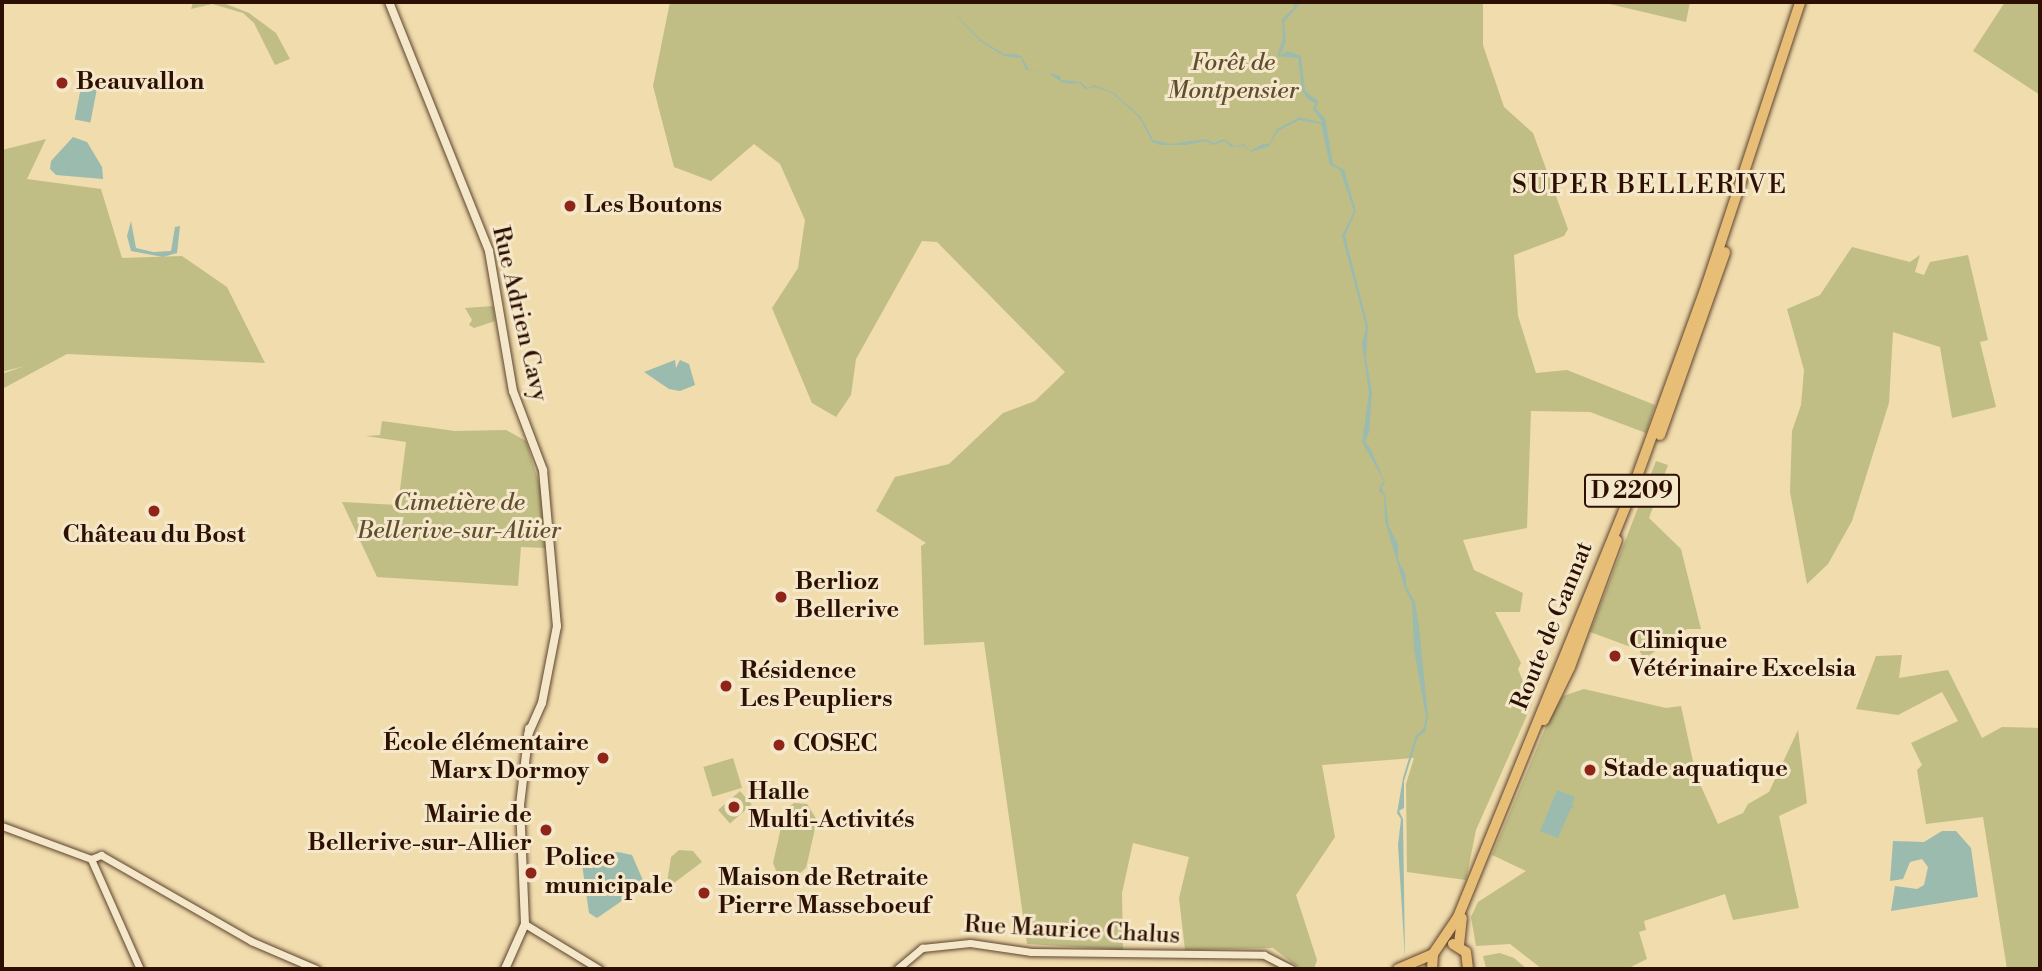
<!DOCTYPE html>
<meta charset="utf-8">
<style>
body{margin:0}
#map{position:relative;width:2042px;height:971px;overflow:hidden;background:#f0dcad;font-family:"Libre Bodoni",serif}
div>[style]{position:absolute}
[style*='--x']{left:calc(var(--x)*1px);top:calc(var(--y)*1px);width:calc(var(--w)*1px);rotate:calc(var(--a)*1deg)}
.green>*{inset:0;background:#c1be85;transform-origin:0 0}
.water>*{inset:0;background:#9abbae;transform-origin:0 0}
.stream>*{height:2px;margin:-1px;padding:0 1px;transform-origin:1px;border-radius:1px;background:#9abbae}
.roads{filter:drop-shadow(0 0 2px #5e432e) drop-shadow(0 0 2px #5e432e)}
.tertiary>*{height:7px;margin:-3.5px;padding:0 3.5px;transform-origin:3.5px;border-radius:3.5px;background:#f5e8ca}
.secondary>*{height:8px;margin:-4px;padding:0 4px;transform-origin:4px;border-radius:4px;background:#f5e8ca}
.primary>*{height:10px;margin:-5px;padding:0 5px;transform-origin:5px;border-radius:5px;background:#e8be76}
.dots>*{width:19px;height:19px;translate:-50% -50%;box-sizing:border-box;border:4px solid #f5e8ca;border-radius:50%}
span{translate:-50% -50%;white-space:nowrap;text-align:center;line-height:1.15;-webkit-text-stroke:6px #f5e8ca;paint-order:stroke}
.shield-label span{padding:2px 5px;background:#f5e8ca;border:2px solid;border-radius:5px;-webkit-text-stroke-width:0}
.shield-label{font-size:23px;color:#2e1003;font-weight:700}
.park-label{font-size:24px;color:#614d30;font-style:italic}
.poi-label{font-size:24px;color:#2e1003;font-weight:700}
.left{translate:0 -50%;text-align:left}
.right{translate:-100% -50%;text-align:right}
.street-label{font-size:24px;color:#2e1003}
.neighbourhood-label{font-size:26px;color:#2e1003;letter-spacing:2px}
.frame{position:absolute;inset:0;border:4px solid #2e1003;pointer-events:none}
</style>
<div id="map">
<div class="green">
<div style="clip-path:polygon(193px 2px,221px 2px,249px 13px,276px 33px,290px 59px,275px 65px,254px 23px,243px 13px,212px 4px,191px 9px)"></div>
<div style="clip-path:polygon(670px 2px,1483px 2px,1483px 45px,1504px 107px,1533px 133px,1568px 229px,1564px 236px,1514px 255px,1518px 316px,1536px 373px,1567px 370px,1655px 405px,1646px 433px,1590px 412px,1531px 411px,1527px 528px,1463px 540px,1474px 570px,1523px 593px,1520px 612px,1495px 612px,1521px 663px,1518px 669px,1532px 704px,1476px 830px,1466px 880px,1407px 872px,1406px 784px,1414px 758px,1322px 765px,1335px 837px,1296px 895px,1317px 960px,1314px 969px,1300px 969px,1273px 948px,1185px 950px,1179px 898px,1189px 857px,1133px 843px,1122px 893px,1123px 950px,1027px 944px,984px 642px,924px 645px,921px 546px,926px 543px,876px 511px,895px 477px,949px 464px,1003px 413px,1035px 401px,1065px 372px,937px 242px,922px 241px,856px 359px,851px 395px,836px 417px,812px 403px,772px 308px,798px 268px,805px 220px,780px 164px,754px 144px,711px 181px,674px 167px,653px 86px)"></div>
<div style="clip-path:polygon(1601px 2px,1690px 2px,1686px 22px)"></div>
<div style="clip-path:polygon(2005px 2px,2040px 2px,2040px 95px,1973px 51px)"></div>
<div style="clip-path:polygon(46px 139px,27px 179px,101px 189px,122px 258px,182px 256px,227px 287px,265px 363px,67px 354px,2px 389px,2px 374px,24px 366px,2px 372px,2px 150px)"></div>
<div style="clip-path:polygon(1852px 247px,1910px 262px,1920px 255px,1915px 272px,1924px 275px,1930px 262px,1968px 255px,1988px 340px,1980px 342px,1996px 407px,1952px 418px,1940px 347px,1893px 332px,1889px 403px,1852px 521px,1828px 564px,1807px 584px,1790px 492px,1792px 431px,1801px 405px,1804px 370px,1787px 309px,1820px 295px)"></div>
<div style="clip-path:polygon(493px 306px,495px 321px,474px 328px,469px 325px,472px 320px,465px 308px)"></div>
<div style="clip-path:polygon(382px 421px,455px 431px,506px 430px,526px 441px,542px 493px,546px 548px,521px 547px,518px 586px,377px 577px,342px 502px,398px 505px,406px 442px,366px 436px,380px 435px)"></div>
<div style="clip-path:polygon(1656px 461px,1668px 465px,1649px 518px,1681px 549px,1701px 629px,1687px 629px,1644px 659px,1639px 650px,1590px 632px)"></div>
<div style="clip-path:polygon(1902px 655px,1899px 678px,1948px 670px,1982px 738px,2002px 727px,2040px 728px,2040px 969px,2007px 969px,1983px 817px,1926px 824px,1917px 770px,1922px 765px,1911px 743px,1958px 721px,1942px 692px,1898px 715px,1856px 709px,1876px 656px)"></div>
<div style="clip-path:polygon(1584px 689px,1666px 708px,1681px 706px,1696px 775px,1718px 824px,1743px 813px,1748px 804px,1769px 792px,1798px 730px,1807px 803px,1779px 816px,1799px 908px,1733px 920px,1725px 894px,1644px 921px,1646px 930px,1639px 932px,1647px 959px,1627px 969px,1542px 969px,1510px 944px,1476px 946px,1471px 917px,1478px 902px,1526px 871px,1492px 855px,1549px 719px,1563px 696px)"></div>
<div style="left:733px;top:758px;width:31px;height:31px;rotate:73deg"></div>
<div style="left:740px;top:791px;width:18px;height:29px;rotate:49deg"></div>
<div style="clip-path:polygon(794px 803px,807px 804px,817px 820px,806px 868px,792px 880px,777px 873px,773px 863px,785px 810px)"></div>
<div style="clip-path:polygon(679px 850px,693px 851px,702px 862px,666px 889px,671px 857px)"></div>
<div style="clip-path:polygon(1500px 953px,1514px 958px,1527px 969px,1486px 968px,1483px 956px)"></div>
</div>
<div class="water">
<div style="clip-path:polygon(943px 2px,981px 40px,1004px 54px,1015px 54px,1022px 57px,1029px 70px,1050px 73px,1060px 76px,1061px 80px,1081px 82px,1087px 88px,1094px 85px,1114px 93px,1141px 117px,1153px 140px,1171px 144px,1206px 139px,1214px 143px,1224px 139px,1234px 146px,1244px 144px,1250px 151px,1263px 144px,1269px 144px,1277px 129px,1300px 117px,1323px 123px,1313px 109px,1315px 103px,1308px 99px,1302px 91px,1298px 58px,1277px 56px,1283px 39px,1282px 19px,1295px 7px,1291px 2px,1299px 5px,1284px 22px,1286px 41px,1280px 55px,1288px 51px,1301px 56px,1305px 91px,1318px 101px,1316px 109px,1325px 118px,1333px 164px,1344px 170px,1356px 211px,1345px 236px,1368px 326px,1366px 358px,1372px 393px,1369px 432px,1365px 442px,1370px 448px,1385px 482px,1381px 487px,1385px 495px,1389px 527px,1398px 544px,1398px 560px,1406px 575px,1406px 586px,1415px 602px,1419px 627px,1428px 717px,1425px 732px,1418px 736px,1404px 781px,1404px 808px,1399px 811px,1403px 819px,1405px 959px,1398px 845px,1401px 819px,1397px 813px,1403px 778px,1416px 735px,1423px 731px,1426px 717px,1414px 650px,1412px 602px,1405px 589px,1385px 521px,1384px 495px,1379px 491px,1380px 486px,1384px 481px,1362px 442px,1369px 393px,1362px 343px,1366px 327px,1342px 236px,1354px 211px,1340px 170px,1330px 165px,1321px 124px,1299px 120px,1278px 131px,1269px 146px,1251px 152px,1244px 146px,1231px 147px,1225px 141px,1213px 145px,1206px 141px,1186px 145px,1160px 145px,1152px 142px,1139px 117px,1112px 93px,1094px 87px,1085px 89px,1080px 83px,1070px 84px,1061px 82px,1049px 73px,1026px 70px,1021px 58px,1004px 56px,980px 41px)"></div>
<div style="left:81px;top:87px;width:16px;height:33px;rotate:11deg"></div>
<div style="clip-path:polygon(73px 137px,87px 142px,102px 167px,103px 179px,56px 175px,50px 169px,51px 161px)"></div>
<div style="clip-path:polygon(131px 221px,136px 248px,153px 252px,171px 251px,175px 227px,180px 226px,177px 253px,163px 257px,131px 251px,127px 236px)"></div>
<div style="clip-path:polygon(675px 360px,676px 368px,680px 360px,689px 364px,695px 385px,680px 391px,669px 389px,644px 372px)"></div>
<div style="clip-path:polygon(1557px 790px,1575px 797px,1572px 805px,1575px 807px,1571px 808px,1558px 838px,1540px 831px)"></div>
<div style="clip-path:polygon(1942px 831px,1956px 831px,1971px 848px,1978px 897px,1891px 911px,1895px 886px,1917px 889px,1924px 885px,1928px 867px,1922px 859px,1910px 862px,1903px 879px,1890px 881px,1893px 841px,1924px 842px)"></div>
<div style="clip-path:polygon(618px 852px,632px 855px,645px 885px,597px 918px,589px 913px,581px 857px)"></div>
</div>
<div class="stream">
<div style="--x:1417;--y:737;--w:12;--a:-48"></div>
</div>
<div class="roads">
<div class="tertiary">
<div style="--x:2;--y:826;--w:95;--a:20.3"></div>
<div style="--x:91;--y:859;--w:11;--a:-22"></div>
<div style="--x:101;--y:855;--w:173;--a:29.8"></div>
<div style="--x:251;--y:941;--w:71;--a:23.3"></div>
<div style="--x:91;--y:859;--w:120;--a:66"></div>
<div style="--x:525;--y:924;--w:87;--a:31.3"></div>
<div style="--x:897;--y:969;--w:33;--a:-40"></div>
<div style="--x:922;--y:948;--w:48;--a:-5.9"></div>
<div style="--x:970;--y:943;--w:62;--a:8.4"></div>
<div style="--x:1031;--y:952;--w:233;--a:0.7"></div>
<div style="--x:1264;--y:955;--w:31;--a:27"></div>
</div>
<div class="secondary">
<div style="--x:389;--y:2;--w:268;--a:68.1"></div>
<div style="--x:489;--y:251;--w:142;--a:80.3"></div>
<div style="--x:513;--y:391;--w:85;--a:69.2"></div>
<div style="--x:543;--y:470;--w:157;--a:84.9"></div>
<div style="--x:557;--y:626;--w:78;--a:101"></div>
<div style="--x:542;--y:703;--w:34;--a:114"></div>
<div style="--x:505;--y:969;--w:49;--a:-66"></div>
<div style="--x:525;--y:924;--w:119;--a:-92.4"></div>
<div style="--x:520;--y:805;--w:77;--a:-83.2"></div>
</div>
<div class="primary">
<div style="--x:1660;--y:435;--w:194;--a:-70.4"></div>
<div style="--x:1544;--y:720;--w:59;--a:-63.9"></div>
<div style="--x:1570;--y:667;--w:135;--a:-69.7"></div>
<div style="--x:1453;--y:944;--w:15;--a:32"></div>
<div style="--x:1466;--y:952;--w:17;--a:83"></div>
<div style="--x:1459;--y:945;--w:27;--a:-84"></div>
<div style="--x:1398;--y:969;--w:38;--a:-23"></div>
<div style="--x:1432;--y:969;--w:15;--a:-86"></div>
<div style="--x:1433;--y:954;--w:45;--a:-56"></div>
<div style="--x:1458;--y:917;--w:458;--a:-67.8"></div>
<div style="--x:1631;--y:493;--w:222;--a:-70"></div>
<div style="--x:1707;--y:284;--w:297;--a:-71.7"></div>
</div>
</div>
<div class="dots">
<div style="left:62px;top:83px;background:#8f2418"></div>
<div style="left:570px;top:206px;background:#8f2418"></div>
<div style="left:154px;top:511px;background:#8f2418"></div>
<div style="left:781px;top:597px;background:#8f2418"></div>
<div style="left:1615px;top:656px;background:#8f2418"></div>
<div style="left:726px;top:686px;background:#8f2418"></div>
<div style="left:779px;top:745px;background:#8f2418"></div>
<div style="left:603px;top:758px;background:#8f2418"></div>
<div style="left:1590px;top:770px;background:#8f2418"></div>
<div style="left:734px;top:807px;background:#8f2418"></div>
<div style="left:546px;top:830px;background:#8f2418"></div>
<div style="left:531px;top:873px;background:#8f2418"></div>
<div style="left:704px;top:893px;background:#8f2418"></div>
</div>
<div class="shield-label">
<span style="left:1632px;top:491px">D 2209</span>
</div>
<div class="park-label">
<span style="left:1233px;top:78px">Forêt de<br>Montpensier</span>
<span style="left:459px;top:518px">Cimetière de<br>Bellerive-sur-Aliier</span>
</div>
<div class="poi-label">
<span class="left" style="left:76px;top:83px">Beauvallon</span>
<span class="left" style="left:584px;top:206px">Les Boutons</span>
<span style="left:154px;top:536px">Château du Bost</span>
<span class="left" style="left:795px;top:597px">Berlioz<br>Bellerive</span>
<span class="left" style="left:1629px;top:656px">Clinique<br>Vétérinaire Excelsia</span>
<span class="left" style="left:740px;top:686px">Résidence<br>Les Peupliers</span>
<span class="right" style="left:589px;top:758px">École élémentaire<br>Marx Dormoy</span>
<span class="left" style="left:793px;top:745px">COSEC</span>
<span class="left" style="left:1604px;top:770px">Stade aquatique</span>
<span class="left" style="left:748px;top:807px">Halle<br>Multi-Activités</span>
<span class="right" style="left:532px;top:830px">Mairie de<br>Bellerive-sur-Allier</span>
<span class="left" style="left:545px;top:873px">Police<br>municipale</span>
<span class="left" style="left:718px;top:893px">Maison de Retraite<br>Pierre Masseboeuf</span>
</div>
<div class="street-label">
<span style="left:519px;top:314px;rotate:77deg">Rue Adrien Cavy</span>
<span style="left:1553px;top:626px;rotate:-68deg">Route de Gannat</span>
<span style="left:1072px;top:931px;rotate:3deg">Rue Maurice Chalus</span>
</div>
<div class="neighbourhood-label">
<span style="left:1650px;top:186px">SUPER BELLERIVE</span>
</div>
<div class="frame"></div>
</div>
